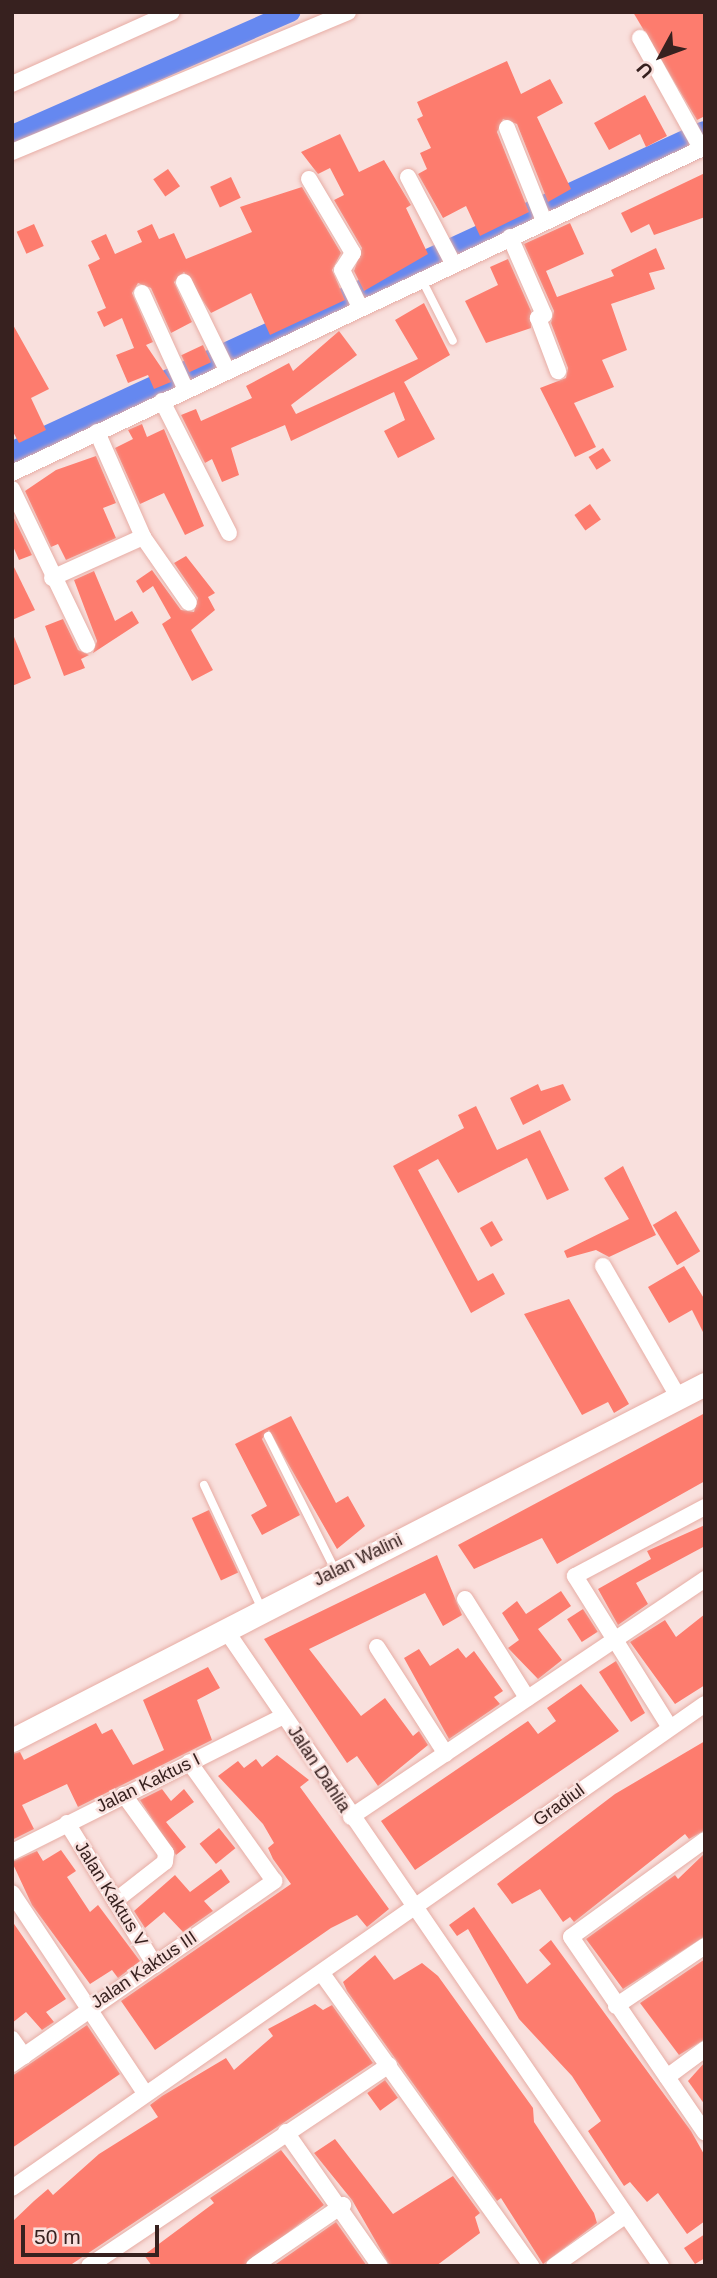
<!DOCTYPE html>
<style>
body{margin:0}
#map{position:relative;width:717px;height:2278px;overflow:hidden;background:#f9e0dd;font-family:Arial,sans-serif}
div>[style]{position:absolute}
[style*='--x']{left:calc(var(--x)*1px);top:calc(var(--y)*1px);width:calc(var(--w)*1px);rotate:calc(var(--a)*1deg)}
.canal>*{height:19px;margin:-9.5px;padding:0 9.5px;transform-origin:9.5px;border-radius:9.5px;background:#6588f0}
.river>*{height:33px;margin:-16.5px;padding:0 16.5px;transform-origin:16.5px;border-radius:16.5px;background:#6588f0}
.building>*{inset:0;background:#fd7c6e;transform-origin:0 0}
.roads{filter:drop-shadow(0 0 2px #e7ada5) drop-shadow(0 0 2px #e7ada5)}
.lane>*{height:8px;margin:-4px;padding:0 4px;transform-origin:4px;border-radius:4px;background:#fff}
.street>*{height:16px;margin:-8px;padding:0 8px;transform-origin:8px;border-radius:8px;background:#fff}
.secondary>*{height:23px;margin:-11.5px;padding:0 11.5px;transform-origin:11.5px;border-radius:11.5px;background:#fff}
span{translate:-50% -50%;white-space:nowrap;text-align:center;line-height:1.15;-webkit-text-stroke:5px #f9e0dd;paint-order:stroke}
.street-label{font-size:18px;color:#37211f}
.frame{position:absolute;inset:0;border:14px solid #37211f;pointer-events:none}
.north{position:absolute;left:626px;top:21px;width:70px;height:70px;-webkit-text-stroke:5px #f9e0dd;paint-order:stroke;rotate:229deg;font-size:19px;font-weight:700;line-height:28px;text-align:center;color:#37211f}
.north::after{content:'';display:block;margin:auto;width:24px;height:32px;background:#37211f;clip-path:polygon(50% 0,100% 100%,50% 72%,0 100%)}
.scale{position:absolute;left:21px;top:2225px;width:138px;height:32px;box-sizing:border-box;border:4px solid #37211f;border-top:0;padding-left:9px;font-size:21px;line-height:24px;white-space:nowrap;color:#37211f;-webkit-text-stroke:5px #f9e0dd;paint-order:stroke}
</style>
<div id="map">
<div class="canal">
<div style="--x:12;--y:134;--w:304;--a:-23.7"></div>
</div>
<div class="river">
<div style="--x:12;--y:458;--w:764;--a:-24.85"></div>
</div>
<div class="building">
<div style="clip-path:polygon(633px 12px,705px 12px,705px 116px,697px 120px)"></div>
<div style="clip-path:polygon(507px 61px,521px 94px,550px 79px,563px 103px,537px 117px,571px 189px,548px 202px,517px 124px,503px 119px,497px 132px,529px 212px,480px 236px,466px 206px,443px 218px,418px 174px,427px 169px,420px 153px,431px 148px,417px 119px,423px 116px,417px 102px)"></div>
<div style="clip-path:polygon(645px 95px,667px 136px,646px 147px,640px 134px,609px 150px,594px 123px)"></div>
<div style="clip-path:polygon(340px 134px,359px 172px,384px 160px,411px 205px,406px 208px,428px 254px,364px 291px,354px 271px,362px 248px,334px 200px,344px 195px,330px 168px,318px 174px,301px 152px)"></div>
<div style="left:168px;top:169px;width:21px;height:18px;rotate:55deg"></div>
<div style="clip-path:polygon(705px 173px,705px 217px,654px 235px,649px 224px,631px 233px,621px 213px)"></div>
<div style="left:231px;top:177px;width:23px;height:23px;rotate:65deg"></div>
<div style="clip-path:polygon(302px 187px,341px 253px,332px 270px,345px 300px,270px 335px,251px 293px,211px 313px,184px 272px,174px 282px,192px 322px,171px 333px,151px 288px,138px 283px,132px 293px,153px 342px,146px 345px,171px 382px,154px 389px,148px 375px,128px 383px,116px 355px,134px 348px,122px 318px,104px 327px,97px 312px,106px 308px,88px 265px,100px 259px,91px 241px,106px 234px,115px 254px,142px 242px,137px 231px,152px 224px,159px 239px,174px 233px,186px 259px,252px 232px,240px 207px)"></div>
<div style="clip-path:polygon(570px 223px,584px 254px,546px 271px,557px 297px,614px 276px,611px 270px,656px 248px,665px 269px,649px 273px,655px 289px,611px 304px,627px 350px,602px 360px,614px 387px,574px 403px,596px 447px,575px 457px,540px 388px,566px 378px,568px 368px,551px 323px,554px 311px,524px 244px)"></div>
<div style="left:34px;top:224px;width:24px;height:19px;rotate:66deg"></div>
<div style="clip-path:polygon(508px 259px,531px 311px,531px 328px,486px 343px,465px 301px,498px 285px,490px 267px)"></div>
<div style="clip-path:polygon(424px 303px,450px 355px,404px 382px,435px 439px,398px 458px,384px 431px,405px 420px,394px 392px,291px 441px,285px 425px,231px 448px,239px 475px,222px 482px,212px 459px,205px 463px,181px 415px,196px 409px,201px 421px,252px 398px,246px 386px,289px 363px,293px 371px,339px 331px,357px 355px,291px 405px,296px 414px,418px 359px,395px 320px)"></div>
<div style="clip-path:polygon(12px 323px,49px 389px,31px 398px,46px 430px,19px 443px,12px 430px)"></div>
<div style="left:203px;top:345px;width:19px;height:24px;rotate:65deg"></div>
<div style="clip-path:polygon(142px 424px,147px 437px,164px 429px,204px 526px,185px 535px,164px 493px,140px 504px,115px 448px,133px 439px,128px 430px)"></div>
<div style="left:603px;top:448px;width:15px;height:17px;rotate:58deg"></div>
<div style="clip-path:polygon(96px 456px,116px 503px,103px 508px,116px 538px,66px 560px,58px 544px,51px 547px,25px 491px,56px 470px)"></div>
<div style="left:590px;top:504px;width:19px;height:19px;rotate:55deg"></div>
<div style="clip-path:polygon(12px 514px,32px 555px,19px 560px,12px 544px)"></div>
<div style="clip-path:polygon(186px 556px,215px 593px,208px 597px,215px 610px,191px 630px,213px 670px,192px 681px,162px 624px,171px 618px,153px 586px,143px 593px,136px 581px,152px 570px,181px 610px,194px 612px,198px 598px,174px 563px)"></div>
<div style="clip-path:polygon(12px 563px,35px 610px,12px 620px)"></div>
<div style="clip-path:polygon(94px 571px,115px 621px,132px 611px,139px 623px,93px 653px,97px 641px,74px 580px)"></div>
<div style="clip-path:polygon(63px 619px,78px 650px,89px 655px,81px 659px,85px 668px,64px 676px,45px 626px)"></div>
<div style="clip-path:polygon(12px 632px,31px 678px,12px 686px)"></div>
<div style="clip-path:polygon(538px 1084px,541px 1091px,563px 1084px,571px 1100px,523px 1125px,510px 1098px)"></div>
<div style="clip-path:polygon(476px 1106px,497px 1150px,540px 1130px,569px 1190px,547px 1200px,527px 1158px,458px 1193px,438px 1159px,418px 1170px,478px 1281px,493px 1273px,505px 1294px,471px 1313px,393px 1166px,464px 1128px,458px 1115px)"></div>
<div style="clip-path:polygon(623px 1166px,656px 1235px,609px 1257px,596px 1250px,567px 1258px,564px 1251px,629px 1219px,604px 1178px)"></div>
<div style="left:676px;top:1211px;width:47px;height:27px;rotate:59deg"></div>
<div style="left:492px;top:1221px;width:22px;height:14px;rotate:60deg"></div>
<div style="clip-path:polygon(684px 1266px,705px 1300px,705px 1336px,692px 1310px,669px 1323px,648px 1287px)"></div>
<div style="clip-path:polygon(569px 1299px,629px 1404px,614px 1413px,608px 1402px,582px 1415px,524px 1314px)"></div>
<div style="clip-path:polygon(705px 1413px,705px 1481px,557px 1564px,542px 1538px,474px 1569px,458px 1545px)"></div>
<div style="clip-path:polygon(291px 1416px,336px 1503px,348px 1496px,365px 1526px,337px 1549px,269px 1430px,262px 1439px,300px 1515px,262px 1535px,251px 1515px,267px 1506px,235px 1444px)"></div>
<div style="left:209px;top:1510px;width:69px;height:19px;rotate:65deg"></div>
<div style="clip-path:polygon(705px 1525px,705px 1546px,636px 1583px,648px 1604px,618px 1625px,598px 1589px,651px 1559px,647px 1551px)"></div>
<div style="clip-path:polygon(437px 1555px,462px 1615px,443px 1626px,425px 1593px,309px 1649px,361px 1716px,385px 1698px,413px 1736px,419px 1731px,428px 1745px,378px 1786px,357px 1756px,347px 1763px,264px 1639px)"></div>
<div style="clip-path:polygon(561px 1591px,571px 1606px,538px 1629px,562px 1660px,538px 1679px,508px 1648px,519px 1640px,502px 1613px,517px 1601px,526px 1614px)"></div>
<div style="left:583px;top:1609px;width:27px;height:19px;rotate:57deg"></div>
<div style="clip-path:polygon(705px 1614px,705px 1685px,675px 1704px,630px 1642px,665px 1620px,676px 1637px)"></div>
<div style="clip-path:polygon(458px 1648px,466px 1658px,474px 1651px,503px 1691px,494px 1697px,500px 1704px,449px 1739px,404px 1658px,419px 1649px,430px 1666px)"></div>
<div style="clip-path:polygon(616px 1661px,645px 1713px,631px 1722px,599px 1672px)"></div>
<div style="clip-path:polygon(208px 1667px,220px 1688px,197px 1700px,212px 1740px,78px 1807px,67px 1784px,22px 1805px,34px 1829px,12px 1840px,12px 1754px,20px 1752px,24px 1760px,96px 1723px,102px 1734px,112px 1729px,133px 1765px,164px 1750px,143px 1700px)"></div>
<div style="clip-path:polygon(581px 1684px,619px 1731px,415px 1870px,381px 1821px,528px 1721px,538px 1734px,556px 1721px,547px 1708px)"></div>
<div style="clip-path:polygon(705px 1741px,705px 1830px,689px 1839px,685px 1834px,574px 1922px,570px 1917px,563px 1922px,540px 1889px,512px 1904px,497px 1884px,615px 1794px)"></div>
<div style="clip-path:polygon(277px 1755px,309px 1780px,300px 1787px,389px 1909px,367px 1927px,357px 1915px,331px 1928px,155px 2050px,121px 2001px,291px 1884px,273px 1859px,268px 1848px,274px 1843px,263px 1824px,218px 1776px,238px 1761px,244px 1768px,256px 1759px,262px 1767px)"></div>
<div style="clip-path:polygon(162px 1789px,171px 1801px,184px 1789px,194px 1802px,166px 1822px,186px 1847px,176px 1855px,140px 1800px)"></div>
<div style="left:219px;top:1828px;width:26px;height:25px;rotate:51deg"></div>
<div style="clip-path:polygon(61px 1850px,76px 1871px,67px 1877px,90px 1912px,98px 1905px,140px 1961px,118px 1978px,112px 1970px,90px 1984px,32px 1905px,12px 1862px,37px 1851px,43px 1861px)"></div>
<div style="clip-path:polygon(705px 1853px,705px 1936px,623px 1989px,586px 1939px,675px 1875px,678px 1879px)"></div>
<div style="clip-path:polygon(221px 1869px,230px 1882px,204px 1901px,213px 1911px,183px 1932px,164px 1912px,145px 1928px,134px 1911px,175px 1875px,190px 1892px)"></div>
<div style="clip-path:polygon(474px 1907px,527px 1984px,551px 1964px,539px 1950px,551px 1940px,691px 2131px,705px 2156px,705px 2221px,687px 2234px,658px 2193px,647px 2202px,630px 2182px,624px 2186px,588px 2131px,601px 2121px,572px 2076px,519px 2019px,468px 1929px,457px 1936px,449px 1925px)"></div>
<div style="clip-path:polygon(12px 1921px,66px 1999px,46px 2012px,54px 2022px,42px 2030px,26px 2012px,12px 2023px)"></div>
<div style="clip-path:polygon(375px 1955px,394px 1980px,422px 1963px,438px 1976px,533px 2108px,534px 2122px,594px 2213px,597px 2223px,543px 2264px,501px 2198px,497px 2201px,347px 1991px,343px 1982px)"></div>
<div style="clip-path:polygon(705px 1959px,705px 2039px,679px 2055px,640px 2003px)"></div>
<div style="clip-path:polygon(315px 2004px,323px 2010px,332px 2005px,373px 2063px,69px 2266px,12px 2266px,12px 2222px,34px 2201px,48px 2189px,53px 2195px,99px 2154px,158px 2117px,150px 2105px,162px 2096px,226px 2058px,234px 2070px,273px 2036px,268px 2029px)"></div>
<div style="clip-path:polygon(87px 2025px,120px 2074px,12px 2148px,12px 2076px)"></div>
<div style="clip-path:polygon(705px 2062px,705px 2105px,688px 2081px)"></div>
<div style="left:385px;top:2080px;width:22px;height:22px;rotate:54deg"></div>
<div style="clip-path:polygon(335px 2139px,393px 2214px,453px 2176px,480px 2213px,475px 2217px,480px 2233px,436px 2266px,390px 2266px,352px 2200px,314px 2153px)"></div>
<div style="clip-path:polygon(281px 2150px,324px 2205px,244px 2266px,152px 2266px,144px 2255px,214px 2203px,210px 2198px)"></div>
<div style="clip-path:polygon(336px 2222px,367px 2266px,273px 2266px)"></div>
<div style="clip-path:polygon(705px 2234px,705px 2258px,695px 2264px,684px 2248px)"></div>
</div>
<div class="roads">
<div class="lane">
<div style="--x:422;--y:280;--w:68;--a:63.1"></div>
<div style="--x:268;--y:1436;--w:152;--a:63.4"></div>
<div style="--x:204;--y:1485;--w:135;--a:65"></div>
</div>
<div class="street">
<div style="--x:640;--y:38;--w:126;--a:61"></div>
<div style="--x:12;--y:84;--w:175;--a:-24.2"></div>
<div style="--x:507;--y:128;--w:100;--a:68.3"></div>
<div style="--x:12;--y:152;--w:364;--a:-22.6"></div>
<div style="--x:408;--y:177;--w:97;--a:62.4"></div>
<div style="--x:309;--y:179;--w:86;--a:59.3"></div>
<div style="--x:353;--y:253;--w:20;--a:123"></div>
<div style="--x:342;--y:270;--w:41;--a:64.1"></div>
<div style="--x:510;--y:237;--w:85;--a:66.4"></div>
<div style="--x:544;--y:315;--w:7;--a:153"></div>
<div style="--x:538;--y:318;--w:57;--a:69.3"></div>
<div style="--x:184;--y:282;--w:98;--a:64"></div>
<div style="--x:142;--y:293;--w:107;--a:65.6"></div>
<div style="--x:162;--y:401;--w:148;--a:63.1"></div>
<div style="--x:97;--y:432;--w:115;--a:66.3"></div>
<div style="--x:143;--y:537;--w:80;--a:55.1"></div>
<div style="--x:12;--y:473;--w:766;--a:-25.19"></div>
<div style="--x:12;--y:489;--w:173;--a:64.3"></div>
<div style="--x:52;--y:578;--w:100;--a:-24.3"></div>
<div style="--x:603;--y:1266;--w:152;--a:60.1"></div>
<div style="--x:465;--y:1599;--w:117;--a:57.9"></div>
<div style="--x:225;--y:1629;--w:772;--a:55.61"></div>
<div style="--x:377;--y:1647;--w:127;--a:57.2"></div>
<div style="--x:669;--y:1726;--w:177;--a:-122.1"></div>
<div style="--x:575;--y:1576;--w:147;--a:-28"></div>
<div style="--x:351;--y:1817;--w:427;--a:-33.9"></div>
<div style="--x:67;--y:1823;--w:167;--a:58.2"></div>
<div style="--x:705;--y:1840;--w:165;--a:144.1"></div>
<div style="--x:571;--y:1937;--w:237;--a:55.6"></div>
<div style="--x:12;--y:1852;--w:304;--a:-26.6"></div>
<div style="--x:12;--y:1893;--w:240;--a:56.4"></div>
<div style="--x:115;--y:1901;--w:63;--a:-38"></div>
<div style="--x:165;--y:1862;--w:9;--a:-84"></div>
<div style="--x:166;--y:1853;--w:72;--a:-125.9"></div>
<div style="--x:323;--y:1975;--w:358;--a:54.4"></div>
<div style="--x:616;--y:2006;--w:107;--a:-34"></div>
<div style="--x:12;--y:2039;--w:21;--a:55"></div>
<div style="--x:12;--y:2064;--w:320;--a:-34.9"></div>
<div style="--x:274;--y:1881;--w:146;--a:-125.5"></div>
<div style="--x:667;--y:2077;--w:47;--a:-36.4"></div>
<div style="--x:286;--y:2132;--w:164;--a:55"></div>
<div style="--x:12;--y:2188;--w:845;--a:-34.93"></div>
<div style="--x:89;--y:2266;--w:361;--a:-33.8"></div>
<div style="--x:254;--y:2266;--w:108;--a:-34.4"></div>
<div style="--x:554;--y:2266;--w:88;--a:-35.3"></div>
</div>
<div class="secondary">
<div style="--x:12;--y:1740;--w:779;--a:-27.19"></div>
</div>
</div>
<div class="street-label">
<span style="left:358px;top:1560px;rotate:-26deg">Jalan Walini</span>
<span style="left:319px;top:1769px;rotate:57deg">Jalan Dahlia</span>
<span style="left:148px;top:1783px;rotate:-26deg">Jalan Kaktus I</span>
<span style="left:559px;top:1805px;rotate:-36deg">Gradiul</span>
<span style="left:111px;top:1894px;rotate:58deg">Jalan Kaktus V</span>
<span style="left:144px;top:1970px;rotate:-34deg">Jalan Kaktus III</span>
</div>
<div class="frame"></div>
<div class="north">U</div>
<div class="scale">50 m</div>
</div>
